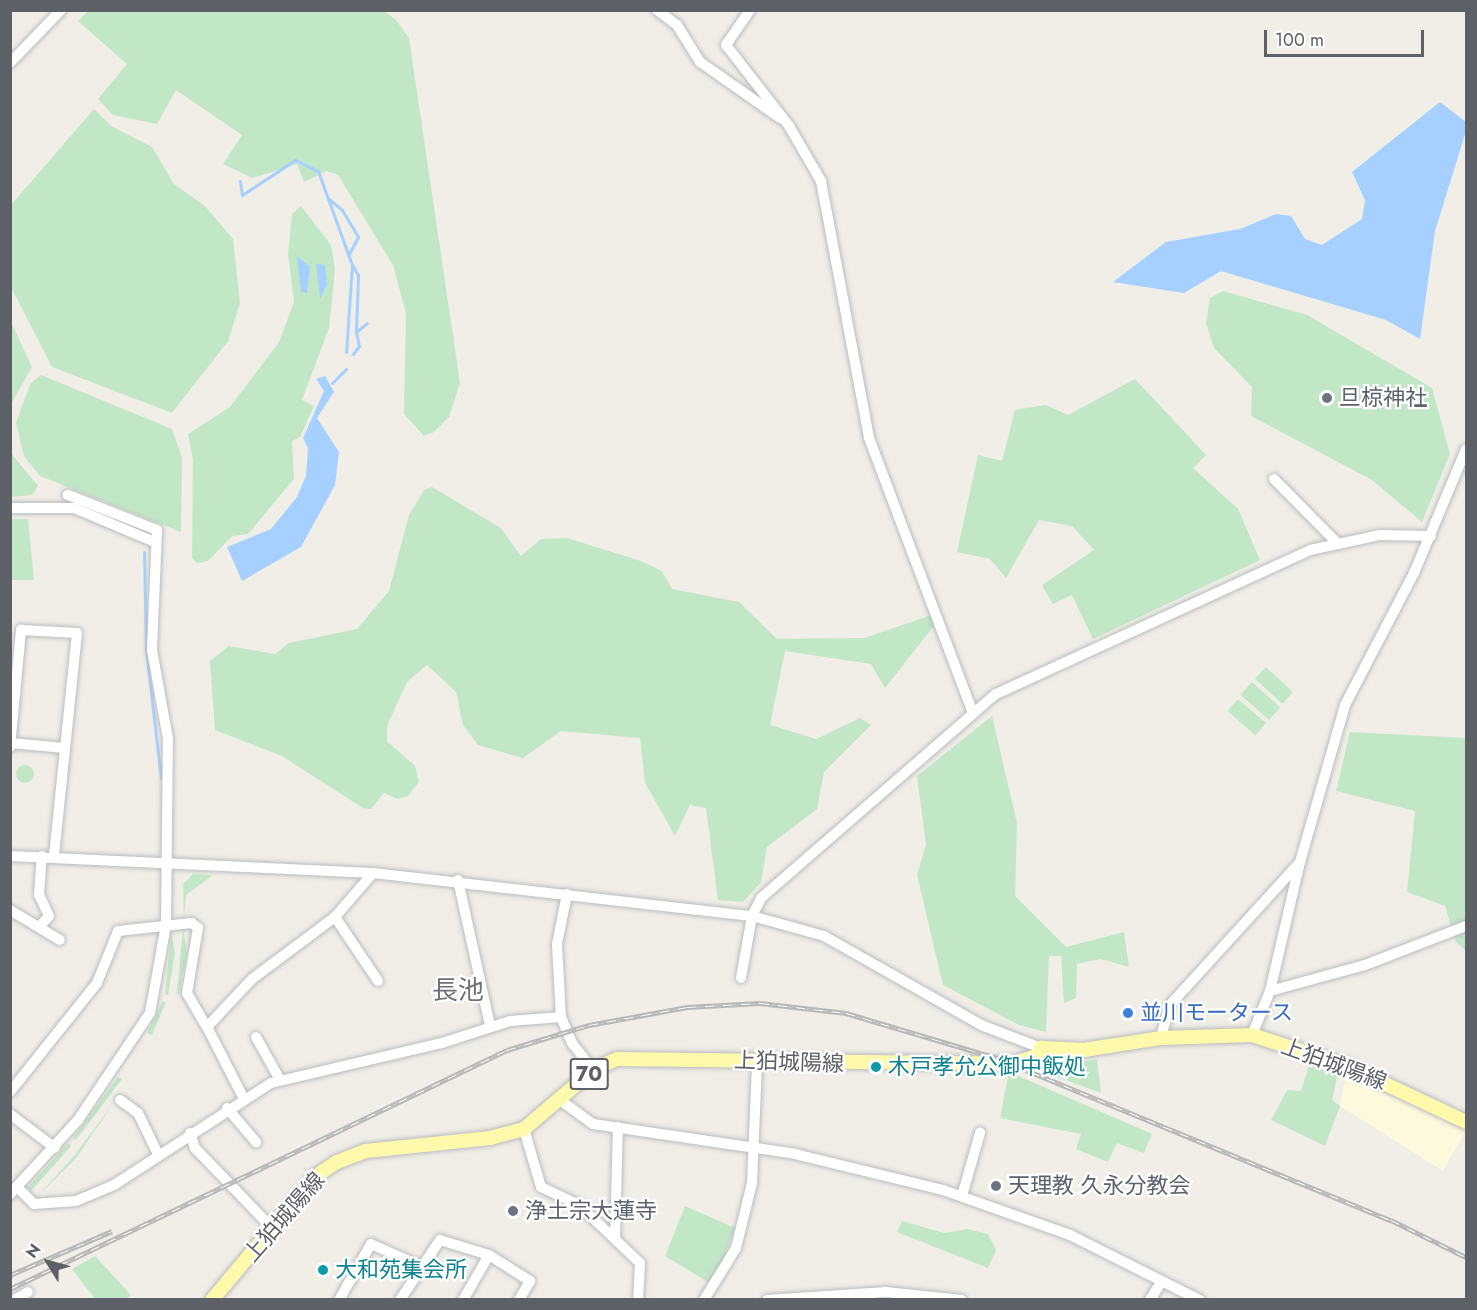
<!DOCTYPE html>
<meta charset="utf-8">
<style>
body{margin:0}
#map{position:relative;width:1477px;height:1310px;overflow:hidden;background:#f0eee6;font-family:Jost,"Noto Sans JP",sans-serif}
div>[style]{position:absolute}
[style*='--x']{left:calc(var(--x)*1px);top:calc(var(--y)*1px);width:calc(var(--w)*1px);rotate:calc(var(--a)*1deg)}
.commercial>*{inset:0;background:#fef9dc}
.green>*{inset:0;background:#c2e7c6;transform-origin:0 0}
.round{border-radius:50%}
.water>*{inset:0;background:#a6d0ff}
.stream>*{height:3px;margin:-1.5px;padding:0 1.5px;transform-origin:1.5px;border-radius:1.5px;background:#a6d0ff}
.roads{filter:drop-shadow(0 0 2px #babcc1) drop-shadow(0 0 2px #babcc1)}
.minor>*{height:10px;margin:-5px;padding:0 5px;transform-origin:5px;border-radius:5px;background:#fff}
.major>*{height:14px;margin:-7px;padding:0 7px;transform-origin:7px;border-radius:7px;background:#fffaab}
.rail>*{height:5px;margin-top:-2.5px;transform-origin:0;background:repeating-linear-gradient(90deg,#fff 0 9px,#b6b7b7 0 18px);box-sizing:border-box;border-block:2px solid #b6b7b7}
.dots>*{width:16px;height:16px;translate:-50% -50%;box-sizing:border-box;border:3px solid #fff;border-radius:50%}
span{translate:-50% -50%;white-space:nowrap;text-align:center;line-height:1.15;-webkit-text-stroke:4.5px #fff;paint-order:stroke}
.shield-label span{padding:2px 4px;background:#fff;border:2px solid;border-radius:4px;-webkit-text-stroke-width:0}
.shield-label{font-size:21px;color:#5d6066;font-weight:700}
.worship-label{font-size:22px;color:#5b616d}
.left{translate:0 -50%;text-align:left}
.shop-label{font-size:22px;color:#366cbe}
.street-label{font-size:22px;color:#5d6066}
.culture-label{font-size:22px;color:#0d838f}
.quarter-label{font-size:26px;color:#6e7278}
.frame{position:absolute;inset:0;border:12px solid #5d6066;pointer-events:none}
.north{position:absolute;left:18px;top:1232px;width:60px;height:60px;-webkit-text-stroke:4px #fff;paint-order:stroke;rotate:307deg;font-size:16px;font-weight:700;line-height:24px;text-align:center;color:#5d6066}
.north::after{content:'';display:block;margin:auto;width:21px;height:27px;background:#5d6066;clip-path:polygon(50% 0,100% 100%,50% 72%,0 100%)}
.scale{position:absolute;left:1264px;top:30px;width:160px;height:27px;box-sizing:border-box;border:3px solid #5d6066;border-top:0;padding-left:8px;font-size:18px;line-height:21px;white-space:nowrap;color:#5d6066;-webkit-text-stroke:4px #fff;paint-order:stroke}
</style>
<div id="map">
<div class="commercial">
<div style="clip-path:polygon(1346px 1075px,1466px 1130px,1443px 1171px,1340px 1106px)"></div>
</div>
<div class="green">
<div style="clip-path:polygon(89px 10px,383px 10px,396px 20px,409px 38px,460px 383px,449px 417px,434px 432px,424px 436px,404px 414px,406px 313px,393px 265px,338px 175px,326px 171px,304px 182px,297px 164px,252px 178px,223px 164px,242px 135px,176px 90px,157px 124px,113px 115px,98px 99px,127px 64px,78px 21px)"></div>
<div style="clip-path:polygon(94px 109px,111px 126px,152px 147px,174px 184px,205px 206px,233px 239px,240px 303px,228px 341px,172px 413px,52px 367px,11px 287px,11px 205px)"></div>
<div style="clip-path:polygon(301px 206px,331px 245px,335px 269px,329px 328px,302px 400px,314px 406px,300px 437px,292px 441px,294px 479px,248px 534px,232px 536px,208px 561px,197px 563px,192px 558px,193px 460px,188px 434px,230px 407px,279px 342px,294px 302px,288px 254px,292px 214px)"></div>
<div style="clip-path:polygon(1223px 291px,1307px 315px,1432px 388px,1450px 454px,1422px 522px,1372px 480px,1251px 416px,1252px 387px,1214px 348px,1206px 323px,1210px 298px)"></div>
<div style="clip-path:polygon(11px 322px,32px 367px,11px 404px,10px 322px)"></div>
<div style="clip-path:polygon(41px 375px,172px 429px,182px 458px,181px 532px,40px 476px,24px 456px,16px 423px,30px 384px)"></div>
<div style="clip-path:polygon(1135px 379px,1206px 455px,1193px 468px,1238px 509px,1260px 560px,1093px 639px,1072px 595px,1053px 604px,1042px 585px,1094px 550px,1072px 526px,1039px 520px,1006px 578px,990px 559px,957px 552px,978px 455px,1002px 461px,1015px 410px,1046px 405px,1068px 415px)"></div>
<div style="clip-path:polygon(10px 452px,38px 486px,32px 495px,11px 497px)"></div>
<div style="clip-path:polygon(432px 487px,501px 528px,521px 556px,541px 539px,567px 538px,641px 561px,662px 571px,672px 589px,739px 602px,777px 639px,865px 638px,934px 614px,937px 622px,885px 688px,871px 664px,785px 651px,770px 725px,816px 739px,860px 718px,871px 725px,824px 772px,817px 809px,767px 847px,761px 882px,743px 902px,718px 900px,706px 808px,690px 805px,675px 836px,645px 783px,640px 738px,561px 731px,523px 758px,478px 745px,463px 725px,456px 692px,427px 665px,407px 682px,387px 726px,387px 741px,415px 766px,419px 782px,408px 796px,398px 799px,384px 793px,371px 809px,363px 808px,282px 756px,215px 730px,210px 661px,229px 646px,275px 654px,289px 643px,357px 629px,389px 591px,409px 515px,424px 490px)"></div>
<div style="clip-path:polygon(10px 519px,28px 519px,34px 580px,11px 580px)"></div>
<div style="left:1266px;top:667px;width:37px;height:16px;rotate:43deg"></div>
<div style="left:1252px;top:682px;width:38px;height:17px;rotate:42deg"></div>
<div style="left:1238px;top:699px;width:37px;height:16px;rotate:41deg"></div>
<div style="clip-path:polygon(992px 716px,1017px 823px,1015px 896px,1066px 947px,1124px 932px,1129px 967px,1101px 959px,1077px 964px,1076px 998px,1064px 1003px,1061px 956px,1049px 956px,1046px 1032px,1019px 1025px,943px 985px,917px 875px,926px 845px,917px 776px)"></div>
<div style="clip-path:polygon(1350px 732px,1466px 738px,1466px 951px,1456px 942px,1445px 906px,1407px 892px,1415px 811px,1336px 791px)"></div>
<div class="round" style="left:16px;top:765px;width:18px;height:18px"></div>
<div style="clip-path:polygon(193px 874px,213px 875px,186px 895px,184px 918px,183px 884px)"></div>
<div style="clip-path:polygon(183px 928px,187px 953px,179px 994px,177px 994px)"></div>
<div style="clip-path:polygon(171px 933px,175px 953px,168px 995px,165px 994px)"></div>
<div style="clip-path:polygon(162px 1002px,166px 1002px,152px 1035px,147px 1033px)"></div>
<div style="clip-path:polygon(1097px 1060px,1101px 1093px,1030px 1067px)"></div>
<div style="clip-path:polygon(1310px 1062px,1338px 1073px,1332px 1100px,1340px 1106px,1325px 1146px,1271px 1120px,1287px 1090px,1301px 1091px)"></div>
<div style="clip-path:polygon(1009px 1072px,1152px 1134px,1144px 1153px,1117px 1143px,1108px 1162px,1076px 1149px,1081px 1134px,1000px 1118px)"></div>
<div style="clip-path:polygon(118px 1077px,122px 1079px,76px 1140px,73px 1138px)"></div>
<div style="clip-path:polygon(115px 1101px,76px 1158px,36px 1198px,74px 1156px)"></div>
<div style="clip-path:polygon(68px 1143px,71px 1146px,31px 1191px,28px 1187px)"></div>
<div style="clip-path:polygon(685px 1206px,735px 1228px,722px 1262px,708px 1282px,665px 1256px)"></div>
<div style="clip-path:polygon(902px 1221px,944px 1233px,967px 1229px,988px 1234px,996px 1250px,988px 1268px,897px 1232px)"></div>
<div style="clip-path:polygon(95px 1256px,131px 1295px,126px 1299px,95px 1299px,72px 1269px)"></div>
</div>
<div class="water">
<div style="clip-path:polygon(1440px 102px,1466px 122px,1466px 131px,1435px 231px,1420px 339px,1386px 320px,1221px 271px,1184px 293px,1113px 282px,1166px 242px,1240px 229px,1276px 214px,1291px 216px,1305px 239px,1322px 245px,1362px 219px,1365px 200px,1352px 172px)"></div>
<div style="clip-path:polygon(297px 256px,310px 267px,307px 293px,301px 292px)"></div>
<div style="clip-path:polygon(316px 264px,325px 265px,327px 285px,320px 299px)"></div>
<div style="clip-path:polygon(325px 376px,334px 392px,317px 418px,339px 452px,335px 485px,301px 547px,242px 581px,227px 547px,271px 529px,297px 497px,306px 476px,308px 448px,303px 438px,324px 391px,316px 379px)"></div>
</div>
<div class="stream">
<div style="--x:240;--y:181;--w:14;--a:82"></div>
<div style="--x:242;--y:195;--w:64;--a:-33.4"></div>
<div style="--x:295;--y:160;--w:25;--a:26"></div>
<div style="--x:318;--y:171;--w:100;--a:70.1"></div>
<div style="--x:352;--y:265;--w:87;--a:93.9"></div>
<div style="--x:329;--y:199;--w:17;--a:40"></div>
<div style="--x:342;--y:210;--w:31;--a:59"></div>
<div style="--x:358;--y:237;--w:21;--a:118"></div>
<div style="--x:353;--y:266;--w:10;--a:61"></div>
<div style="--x:358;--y:275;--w:57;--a:92"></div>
<div style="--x:353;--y:354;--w:10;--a:-53"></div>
<div style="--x:359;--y:346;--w:14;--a:-102"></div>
<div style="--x:356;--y:332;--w:14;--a:-39"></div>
<div style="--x:332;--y:383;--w:20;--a:-45"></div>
<div style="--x:144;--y:552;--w:97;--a:88.8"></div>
<div style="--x:146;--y:649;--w:130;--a:83.4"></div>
</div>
<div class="roads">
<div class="minor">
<div style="--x:657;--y:10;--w:25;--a:37"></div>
<div style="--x:677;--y:25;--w:44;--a:58.1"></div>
<div style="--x:700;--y:62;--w:98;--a:35"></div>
<div style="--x:750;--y:10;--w:42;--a:124.4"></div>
<div style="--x:726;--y:45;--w:103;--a:52.1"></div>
<div style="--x:789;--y:126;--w:64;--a:59.8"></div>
<div style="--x:821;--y:181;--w:261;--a:79.4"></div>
<div style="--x:869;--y:438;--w:294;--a:69.3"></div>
<div style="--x:10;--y:63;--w:74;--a:-46.1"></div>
<div style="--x:1274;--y:479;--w:91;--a:45.4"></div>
<div style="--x:10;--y:508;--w:64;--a:0"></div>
<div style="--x:74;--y:508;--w:88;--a:22.8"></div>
<div style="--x:11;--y:743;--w:54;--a:5.3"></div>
<div style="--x:10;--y:747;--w:118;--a:-84.6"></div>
<div style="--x:21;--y:630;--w:56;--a:3.1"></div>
<div style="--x:77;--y:633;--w:224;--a:95.9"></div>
<div style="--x:10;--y:856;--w:363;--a:2.7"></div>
<div style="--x:373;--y:873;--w:381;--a:6.5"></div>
<div style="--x:752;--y:916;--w:75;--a:15.5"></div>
<div style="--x:824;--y:936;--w:180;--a:29.5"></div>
<div style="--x:981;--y:1025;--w:64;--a:21"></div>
<div style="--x:458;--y:880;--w:149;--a:77.6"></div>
<div style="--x:567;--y:894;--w:51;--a:101.3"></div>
<div style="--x:557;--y:944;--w:73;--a:86.9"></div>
<div style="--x:561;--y:1017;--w:28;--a:67"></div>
<div style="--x:572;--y:1043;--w:34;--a:52"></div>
<div style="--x:10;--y:910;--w:58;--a:31"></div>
<div style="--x:335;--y:917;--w:77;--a:56.1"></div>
<div style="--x:40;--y:926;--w:13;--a:-48"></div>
<div style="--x:49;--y:916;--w:23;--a:-115"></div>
<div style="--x:39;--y:895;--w:39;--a:-86"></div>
<div style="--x:741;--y:978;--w:63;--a:-79.9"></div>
<div style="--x:752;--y:916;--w:20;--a:-63"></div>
<div style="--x:761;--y:898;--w:311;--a:-41"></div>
<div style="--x:996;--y:694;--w:345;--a:-24.6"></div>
<div style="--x:1310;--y:550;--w:72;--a:-12.1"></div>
<div style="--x:1380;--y:535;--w:51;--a:1.1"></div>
<div style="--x:1270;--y:991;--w:98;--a:-15.3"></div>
<div style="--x:1365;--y:965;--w:108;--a:-21.1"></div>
<div style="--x:1252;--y:1035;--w:48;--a:-67.8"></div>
<div style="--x:1270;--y:991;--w:132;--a:-76.9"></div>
<div style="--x:256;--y:1037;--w:49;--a:60.8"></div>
<div style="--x:1161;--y:1038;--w:33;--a:-76"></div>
<div style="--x:1169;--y:1006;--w:195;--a:-47.7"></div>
<div style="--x:1300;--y:862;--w:163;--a:-74"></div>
<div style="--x:1345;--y:705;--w:149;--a:-62.4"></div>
<div style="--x:1414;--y:573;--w:134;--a:-67.2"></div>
<div style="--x:10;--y:1092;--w:139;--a:-51.4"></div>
<div style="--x:97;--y:983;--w:56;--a:-68"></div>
<div style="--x:118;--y:931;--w:74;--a:-6.2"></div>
<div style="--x:192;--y:923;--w:8;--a:40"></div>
<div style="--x:198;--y:928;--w:66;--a:99.6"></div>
<div style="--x:187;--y:993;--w:39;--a:60"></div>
<div style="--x:243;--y:1097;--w:79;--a:-117.2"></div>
<div style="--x:207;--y:1027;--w:66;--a:-46.8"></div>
<div style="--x:252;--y:979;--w:104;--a:-36.8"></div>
<div style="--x:335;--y:917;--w:58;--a:-49.2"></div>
<div style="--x:120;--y:1100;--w:22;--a:36"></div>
<div style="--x:138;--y:1113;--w:46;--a:64"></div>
<div style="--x:560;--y:1100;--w:41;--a:36"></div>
<div style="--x:593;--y:1124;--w:204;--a:8.4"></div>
<div style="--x:795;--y:1154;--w:152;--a:13.7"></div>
<div style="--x:943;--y:1190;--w:135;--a:19.5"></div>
<div style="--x:1070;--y:1235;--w:145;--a:26.6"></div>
<div style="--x:227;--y:1108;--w:45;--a:49.5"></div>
<div style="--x:10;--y:1114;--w:56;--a:37.1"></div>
<div style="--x:524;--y:1129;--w:60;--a:73.7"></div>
<div style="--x:541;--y:1187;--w:42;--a:25.3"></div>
<div style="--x:579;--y:1205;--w:84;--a:43.6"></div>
<div style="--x:640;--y:1263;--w:37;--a:93"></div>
<div style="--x:190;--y:1133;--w:16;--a:72"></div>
<div style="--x:195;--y:1148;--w:111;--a:46.1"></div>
<div style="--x:18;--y:1188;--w:23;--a:45"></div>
<div style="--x:34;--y:1204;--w:42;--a:-4.1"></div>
<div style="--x:76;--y:1201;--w:41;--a:-22.8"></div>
<div style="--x:114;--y:1185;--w:187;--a:-33"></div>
<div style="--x:271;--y:1083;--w:176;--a:-13.2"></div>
<div style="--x:442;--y:1043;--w:71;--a:-17.9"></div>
<div style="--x:510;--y:1021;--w:51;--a:-4.5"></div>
<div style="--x:10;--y:1194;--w:100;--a:-47.4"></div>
<div style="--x:78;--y:1120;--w:129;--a:-56.1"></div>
<div style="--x:150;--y:1013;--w:89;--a:-79.7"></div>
<div style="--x:166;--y:925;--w:186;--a:-89.4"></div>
<div style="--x:168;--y:739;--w:90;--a:-100.2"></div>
<div style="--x:152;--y:650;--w:120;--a:-87.6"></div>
<div style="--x:157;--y:530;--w:96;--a:-158.5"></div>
<div style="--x:962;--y:1196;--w:66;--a:-74.1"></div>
<div style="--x:615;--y:1238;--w:111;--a:-88.5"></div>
<div style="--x:14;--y:1300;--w:16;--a:-30"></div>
<div style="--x:339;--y:1300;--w:64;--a:-60.3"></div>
<div style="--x:371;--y:1244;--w:54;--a:24.2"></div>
<div style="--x:400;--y:1300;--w:72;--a:-56.3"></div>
<div style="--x:440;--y:1240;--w:51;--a:17"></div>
<div style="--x:489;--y:1255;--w:49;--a:32.4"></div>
<div style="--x:530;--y:1281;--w:22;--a:120"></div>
<div style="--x:463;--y:1300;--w:52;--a:-60"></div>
<div style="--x:704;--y:1300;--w:61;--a:-58.4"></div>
<div style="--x:736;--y:1248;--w:67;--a:-76.2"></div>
<div style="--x:752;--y:1183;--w:121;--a:-87.6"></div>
<div style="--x:767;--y:1300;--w:119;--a:-3.8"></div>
<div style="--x:886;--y:1292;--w:76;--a:6"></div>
<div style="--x:1150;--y:1300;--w:19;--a:-58"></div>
</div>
<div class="major">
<div style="--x:212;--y:1300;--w:162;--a:-50"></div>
<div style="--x:316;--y:1176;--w:25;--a:-34"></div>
<div style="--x:337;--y:1162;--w:31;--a:-21"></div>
<div style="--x:366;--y:1151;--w:125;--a:-6"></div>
<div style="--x:490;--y:1138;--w:35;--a:-15"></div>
<div style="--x:524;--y:1129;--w:91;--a:-40.5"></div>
<div style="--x:593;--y:1070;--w:26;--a:-25"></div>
<div style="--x:617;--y:1059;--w:394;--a:0.7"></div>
<div style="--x:1011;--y:1064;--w:28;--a:-17"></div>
<div style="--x:1038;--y:1056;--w:9;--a:-69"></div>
<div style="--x:1041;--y:1048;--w:43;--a:2.7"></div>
<div style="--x:1084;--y:1050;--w:78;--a:-8.9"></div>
<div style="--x:1161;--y:1038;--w:91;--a:-1.9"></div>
<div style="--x:1252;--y:1035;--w:98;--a:17.9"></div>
<div style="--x:1345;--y:1065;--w:134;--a:25.2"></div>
</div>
</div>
<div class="rail">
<div style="--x:10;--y:1275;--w:111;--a:-23.3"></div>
<div style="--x:10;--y:1289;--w:551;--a:-25.68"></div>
<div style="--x:507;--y:1050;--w:86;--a:-17"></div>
<div style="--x:589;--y:1025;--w:100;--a:-10.4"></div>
<div style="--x:687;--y:1007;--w:73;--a:-3.1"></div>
<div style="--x:760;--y:1003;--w:87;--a:6.6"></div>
<div style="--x:846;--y:1013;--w:158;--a:16.6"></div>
<div style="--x:997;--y:1058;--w:426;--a:22.4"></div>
<div style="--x:1391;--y:1220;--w:84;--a:26.3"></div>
</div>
<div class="dots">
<div style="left:1327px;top:398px;background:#6b7280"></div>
<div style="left:1128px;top:1013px;background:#3f7fe0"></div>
<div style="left:876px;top:1067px;background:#0f9aa8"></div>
<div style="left:996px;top:1186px;background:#6b7280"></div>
<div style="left:513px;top:1211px;background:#6b7280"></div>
<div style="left:323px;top:1270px;background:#0f9aa8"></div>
</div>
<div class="shield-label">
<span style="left:589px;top:1074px">70</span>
</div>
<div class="worship-label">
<span class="left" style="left:1339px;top:398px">旦椋神社</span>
<span class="left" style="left:1008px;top:1186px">天理教 久永分教会</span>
<span class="left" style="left:525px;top:1211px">浄土宗大蓮寺</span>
</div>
<div class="shop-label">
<span class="left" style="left:1140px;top:1013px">並川モータース</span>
</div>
<div class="street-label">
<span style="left:789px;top:1062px;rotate:2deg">上狛城陽線</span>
<span style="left:1334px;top:1064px;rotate:20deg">上狛城陽線</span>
<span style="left:284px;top:1217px;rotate:-49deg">上狛城陽線</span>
</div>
<div class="culture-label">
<span class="left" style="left:888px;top:1067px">木戸孝允公御中飯処</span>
<span class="left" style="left:335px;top:1270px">大和苑集会所</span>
</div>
<div class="quarter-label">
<span style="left:458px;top:991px">長池</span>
</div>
<div class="frame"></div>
<div class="north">N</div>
<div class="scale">100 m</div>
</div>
